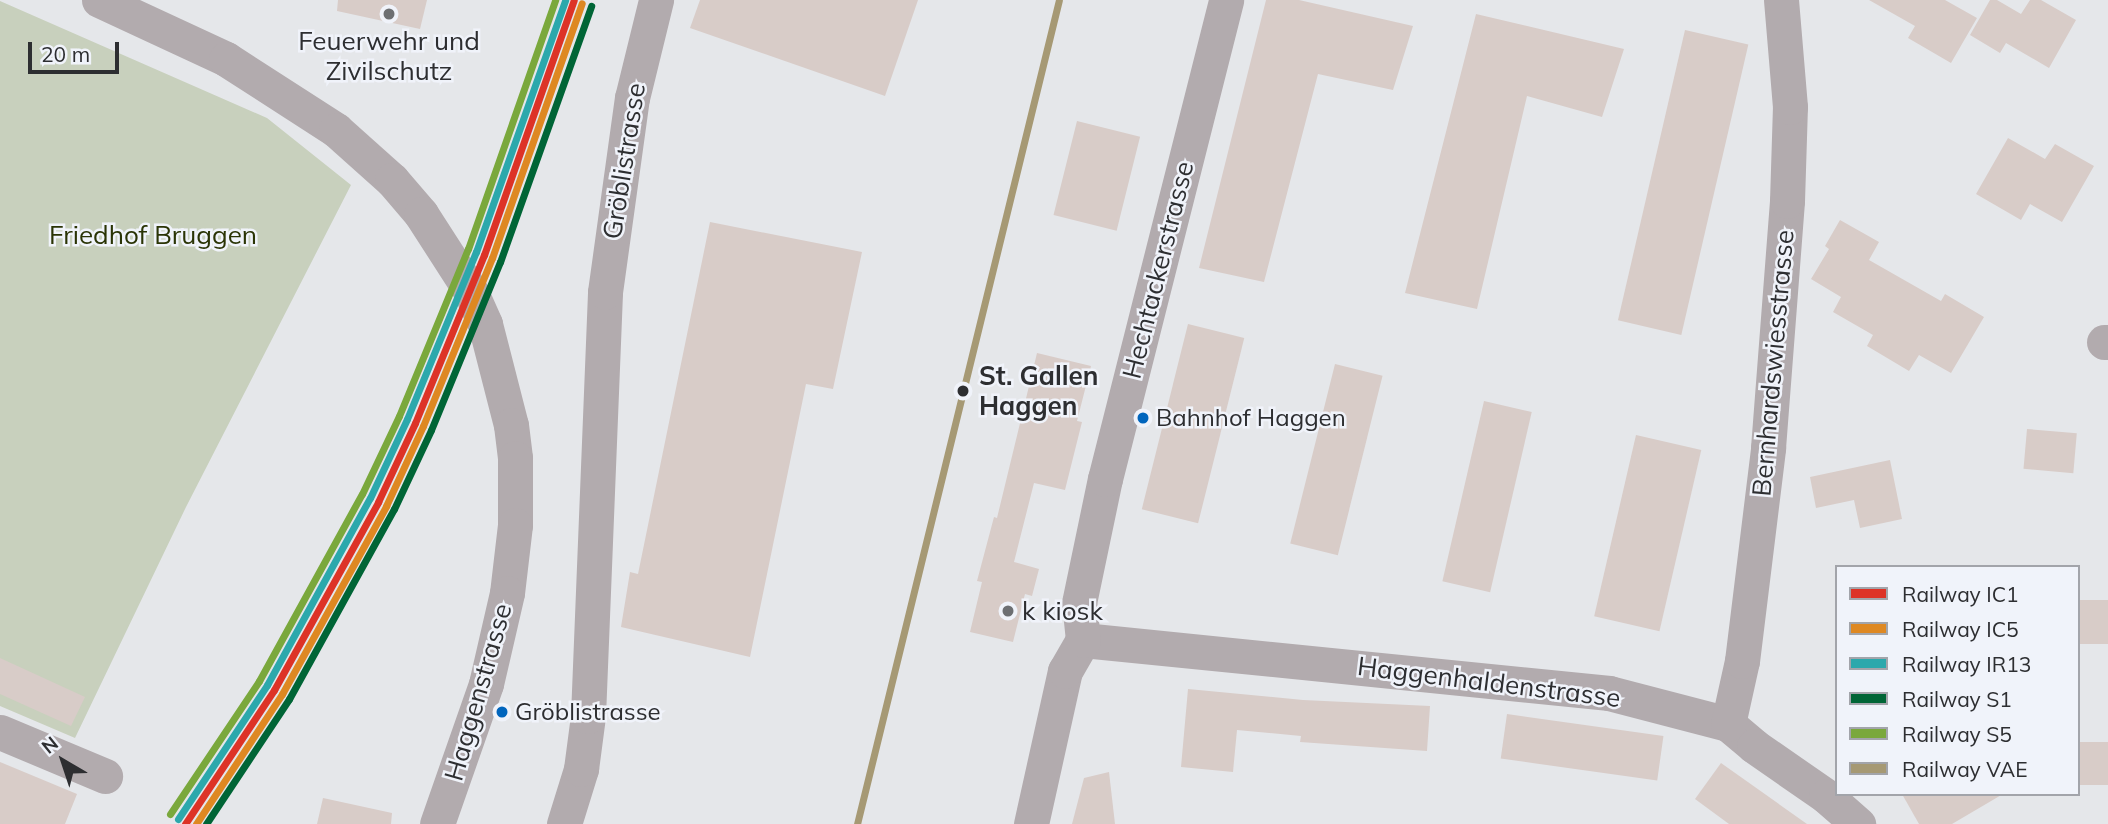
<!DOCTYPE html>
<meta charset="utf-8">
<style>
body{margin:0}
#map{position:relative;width:2108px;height:824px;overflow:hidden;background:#e5e7ea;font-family:Mulish,sans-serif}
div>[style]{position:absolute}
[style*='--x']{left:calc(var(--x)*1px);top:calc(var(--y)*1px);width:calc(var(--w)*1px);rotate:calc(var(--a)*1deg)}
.green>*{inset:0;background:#c8d0bd}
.building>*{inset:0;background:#d8ccc8;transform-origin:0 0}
.minor>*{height:35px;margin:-17.5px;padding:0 17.5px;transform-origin:17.5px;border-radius:17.5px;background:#b2abae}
.rail-1>*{height:7px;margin:-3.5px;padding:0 3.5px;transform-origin:3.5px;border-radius:3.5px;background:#dd3327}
.rail-2>*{height:7px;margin:-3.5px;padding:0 3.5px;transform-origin:3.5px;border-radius:3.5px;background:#de8822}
.rail-3>*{height:7px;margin:-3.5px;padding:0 3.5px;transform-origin:3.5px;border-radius:3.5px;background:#2ca8ac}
.rail-4>*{height:7px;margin:-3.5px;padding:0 3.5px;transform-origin:3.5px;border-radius:3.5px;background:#006536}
.rail-5>*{height:7px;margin:-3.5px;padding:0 3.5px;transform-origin:3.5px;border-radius:3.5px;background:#7aa83c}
.rail-6>*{height:7px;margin:-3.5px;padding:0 3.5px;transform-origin:3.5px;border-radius:3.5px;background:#a69974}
.dots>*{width:19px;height:19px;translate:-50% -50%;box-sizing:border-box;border:4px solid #f0f3fa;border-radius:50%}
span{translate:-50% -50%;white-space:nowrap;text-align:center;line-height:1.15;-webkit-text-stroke:5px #f0f3fa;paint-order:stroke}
.bus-label{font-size:24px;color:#2d2e31}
.left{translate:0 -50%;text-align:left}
.poi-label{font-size:26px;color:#2d2e31}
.street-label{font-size:26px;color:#2d2e31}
.park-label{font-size:26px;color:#2a3405}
.stop-label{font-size:26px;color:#2d2e31;font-weight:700}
.legend{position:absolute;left:1835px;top:565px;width:245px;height:231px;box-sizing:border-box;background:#f0f3fa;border:2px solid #a2a4aa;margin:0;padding:9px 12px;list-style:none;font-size:21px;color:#2d2e31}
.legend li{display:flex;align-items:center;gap:14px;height:35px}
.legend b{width:35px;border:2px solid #a2a4aa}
.north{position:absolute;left:28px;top:726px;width:70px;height:70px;-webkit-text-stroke:5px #f0f3fa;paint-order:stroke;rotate:321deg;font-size:19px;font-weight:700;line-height:28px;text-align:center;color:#2d2e31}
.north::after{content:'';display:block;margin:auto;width:24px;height:32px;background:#2d2e31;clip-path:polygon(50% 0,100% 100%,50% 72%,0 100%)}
.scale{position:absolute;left:28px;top:42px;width:91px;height:32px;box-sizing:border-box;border:4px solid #2d2e31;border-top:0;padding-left:9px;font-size:21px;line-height:24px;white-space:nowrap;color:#2d2e31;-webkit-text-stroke:5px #f0f3fa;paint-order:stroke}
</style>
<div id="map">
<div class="green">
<div style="clip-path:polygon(0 1px,267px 118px,351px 185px,186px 507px,75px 738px,0 706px)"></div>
</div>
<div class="building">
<div style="clip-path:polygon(338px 0,427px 0,420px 29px,337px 11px)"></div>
<div style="clip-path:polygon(700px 0,918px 0,885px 96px,690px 28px)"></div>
<div style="clip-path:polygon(1266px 0,1299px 0,1413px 26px,1393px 90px,1318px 74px,1264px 282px,1199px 268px)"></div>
<div style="clip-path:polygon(1869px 0,1945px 0,1977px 18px,1951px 63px,1908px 38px,1915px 26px)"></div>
<div style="clip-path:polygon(1990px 0,1997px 0,2021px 14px,2030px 0,2041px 0,2076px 20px,2049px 68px,2006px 43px,2000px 53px,1970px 35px)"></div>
<div style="clip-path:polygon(1476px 14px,1624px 49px,1602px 117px,1527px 96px,1477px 309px,1405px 293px)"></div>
<div style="left:1685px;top:30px;width:65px;height:298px;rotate:13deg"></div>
<div style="left:1077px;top:121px;width:65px;height:97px;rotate:14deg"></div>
<div style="clip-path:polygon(2008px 138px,2045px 159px,2055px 144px,2094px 166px,2062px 222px,2030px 204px,2021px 220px,1976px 194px)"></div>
<div style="clip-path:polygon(1840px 220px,1879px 242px,1869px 260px,1941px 301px,1945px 294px,1984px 317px,1951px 373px,1919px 355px,1909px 371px,1867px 346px,1873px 335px,1833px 312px,1841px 297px,1811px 279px,1829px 249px,1825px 246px)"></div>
<div style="clip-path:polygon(710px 222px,862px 252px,833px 389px,806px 384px,750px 657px,621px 627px,630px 572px,638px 574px)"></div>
<div style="left:1188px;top:324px;width:58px;height:191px;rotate:14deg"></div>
<div style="clip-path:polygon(1037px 353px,1091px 366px,1077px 421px,1082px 422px,1065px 490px,1034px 483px,1014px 562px,1039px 569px,1032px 596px,1025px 594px,1013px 642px,970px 632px,982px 582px,977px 581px,994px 517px,997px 518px)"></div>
<div style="left:1335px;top:364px;width:49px;height:185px;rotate:14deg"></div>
<div style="left:1484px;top:401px;width:49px;height:185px;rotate:13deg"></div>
<div style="left:2027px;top:429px;width:50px;height:40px;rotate:5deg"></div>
<div style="left:1636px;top:435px;width:67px;height:186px;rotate:13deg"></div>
<div style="clip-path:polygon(1890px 460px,1902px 519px,1860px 528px,1854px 500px,1816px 508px,1810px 477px)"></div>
<div style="left:2108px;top:600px;width:44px;height:30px;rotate:90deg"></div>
<div style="clip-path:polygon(0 658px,85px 697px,71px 726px,0 694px)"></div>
<div style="clip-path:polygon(1188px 689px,1303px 700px,1430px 706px,1427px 751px,1300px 742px,1301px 736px,1237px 730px,1233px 772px,1181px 767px)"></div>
<div style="left:1507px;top:714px;width:158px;height:45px;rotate:8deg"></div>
<div style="left:2108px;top:742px;width:43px;height:30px;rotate:90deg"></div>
<div style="clip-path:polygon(0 762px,77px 794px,65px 824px,0 824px)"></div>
<div style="clip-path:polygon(1721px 763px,1807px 824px,1729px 824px,1695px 799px)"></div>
<div style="clip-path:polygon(1109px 772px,1115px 824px,1072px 824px,1084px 778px)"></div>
<div style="clip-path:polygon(1902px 794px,2003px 794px,1952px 824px,1919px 824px)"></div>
<div style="clip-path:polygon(323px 798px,392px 813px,391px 824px,317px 824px)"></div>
</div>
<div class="minor">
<div style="--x:99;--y:0;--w:140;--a:24.9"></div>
<div style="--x:226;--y:59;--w:131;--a:32.8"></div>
<div style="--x:336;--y:130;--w:75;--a:41.8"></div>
<div style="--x:392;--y:180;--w:45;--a:49.5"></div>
<div style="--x:421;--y:214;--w:90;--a:57.2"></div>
<div style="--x:470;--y:290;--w:37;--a:66"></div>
<div style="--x:485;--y:324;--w:104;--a:75.6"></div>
<div style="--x:511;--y:425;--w:33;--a:83"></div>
<div style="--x:515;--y:458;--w:67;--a:90"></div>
<div style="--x:515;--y:525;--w:68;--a:96.7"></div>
<div style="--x:507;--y:593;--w:93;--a:103"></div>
<div style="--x:486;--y:684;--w:148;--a:109.3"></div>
<div style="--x:2104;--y:342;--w:4;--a:0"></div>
<div style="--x:1083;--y:640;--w:529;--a:5.75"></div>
<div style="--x:1609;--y:693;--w:123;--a:14.6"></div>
<div style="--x:1728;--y:724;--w:34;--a:40"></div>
<div style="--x:1754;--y:746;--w:88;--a:34.8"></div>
<div style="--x:1826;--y:796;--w:43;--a:41.2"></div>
<div style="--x:1728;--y:724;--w:65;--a:-77.5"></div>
<div style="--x:1742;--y:661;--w:215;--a:-83"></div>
<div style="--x:1768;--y:448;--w:248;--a:-85.6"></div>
<div style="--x:1787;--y:201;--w:94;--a:-88.2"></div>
<div style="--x:1790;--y:107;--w:107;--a:-94.8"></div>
<div style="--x:0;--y:732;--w:114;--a:22.7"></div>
<div style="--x:564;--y:824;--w:58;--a:-72.8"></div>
<div style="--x:581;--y:769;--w:53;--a:-82.5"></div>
<div style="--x:588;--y:716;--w:424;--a:-87.7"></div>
<div style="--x:605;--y:292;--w:196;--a:-82.1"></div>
<div style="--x:632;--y:98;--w:101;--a:-76.2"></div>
<div style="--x:1031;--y:824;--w:157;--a:-77.5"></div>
<div style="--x:1065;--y:671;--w:36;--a:-60"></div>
<div style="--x:1083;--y:640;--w:37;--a:-96"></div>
<div style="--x:1079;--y:603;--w:127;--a:-78.2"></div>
<div style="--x:1105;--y:479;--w:494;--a:-75.8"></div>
</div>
<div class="rail-1">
<div style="--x:185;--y:824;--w:161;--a:-56.4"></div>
<div style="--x:274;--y:690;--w:215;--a:-61"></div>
<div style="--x:378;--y:502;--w:87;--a:-64.9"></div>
<div style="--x:415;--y:423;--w:182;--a:-67.7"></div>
<div style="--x:484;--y:255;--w:270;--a:-70.6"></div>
</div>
<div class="rail-2">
<div style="--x:196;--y:824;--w:156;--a:-56.5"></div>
<div style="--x:282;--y:694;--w:215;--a:-61"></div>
<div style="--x:386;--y:506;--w:88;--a:-65.2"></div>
<div style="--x:423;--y:426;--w:182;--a:-67.7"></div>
<div style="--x:492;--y:258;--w:270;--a:-70.6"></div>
</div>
<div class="rail-3">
<div style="--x:178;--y:819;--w:161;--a:-56.4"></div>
<div style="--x:267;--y:685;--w:213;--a:-61.2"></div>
<div style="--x:370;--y:498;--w:87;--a:-64.9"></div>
<div style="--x:407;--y:419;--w:181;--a:-67.6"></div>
<div style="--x:476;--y:252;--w:267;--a:-70.5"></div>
</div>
<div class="rail-4">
<div style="--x:206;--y:824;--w:150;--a:-56.4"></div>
<div style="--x:289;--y:699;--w:217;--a:-61.1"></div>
<div style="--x:394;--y:509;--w:87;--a:-64.9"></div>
<div style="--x:431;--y:430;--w:182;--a:-67.7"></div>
<div style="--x:500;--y:262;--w:272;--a:-70.4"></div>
</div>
<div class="rail-5">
<div style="--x:170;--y:814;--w:160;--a:-56.2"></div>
<div style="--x:259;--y:681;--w:213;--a:-61.2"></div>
<div style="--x:362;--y:494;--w:86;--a:-64.6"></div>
<div style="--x:399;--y:416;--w:181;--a:-67.6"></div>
<div style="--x:468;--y:249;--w:264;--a:-70.7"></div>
</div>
<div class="rail-6">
<div style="--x:857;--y:824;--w:848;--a:-76.23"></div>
</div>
<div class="dots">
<div style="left:389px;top:14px;background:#6d6f72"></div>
<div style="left:963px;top:391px;background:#2d2e31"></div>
<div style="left:1143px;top:418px;background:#0065bd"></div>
<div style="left:1008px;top:611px;background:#6d6f72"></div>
<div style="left:502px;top:712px;background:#0065bd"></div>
</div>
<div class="bus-label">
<span class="left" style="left:1156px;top:418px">Bahnhof Haggen</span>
<span class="left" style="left:515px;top:712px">Gröblistrasse</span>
</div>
<div class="poi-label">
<span style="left:389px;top:56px">Feuerwehr und<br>Zivilschutz</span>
<span class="left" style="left:1022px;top:611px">k kiosk</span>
</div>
<div class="street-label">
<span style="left:624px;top:161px;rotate:-81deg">Gröblistrasse</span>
<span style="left:1158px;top:270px;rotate:-76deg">Hechtackerstrasse</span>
<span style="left:1773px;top:363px;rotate:-85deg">Bernhardswiesstrasse</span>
<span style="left:1489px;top:682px;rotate:7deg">Haggenhaldenstrasse</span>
<span style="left:478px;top:692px;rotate:-74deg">Haggenstrasse</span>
</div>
<div class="park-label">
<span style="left:153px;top:235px">Friedhof Bruggen</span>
</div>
<div class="stop-label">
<span class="left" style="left:979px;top:391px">St. Gallen<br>Haggen</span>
</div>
<ul class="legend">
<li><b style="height:9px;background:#dd3327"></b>Railway IC1</li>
<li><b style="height:9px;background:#de8822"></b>Railway IC5</li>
<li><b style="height:9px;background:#2ca8ac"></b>Railway IR13</li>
<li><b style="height:9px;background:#006536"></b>Railway S1</li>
<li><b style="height:9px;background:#7aa83c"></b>Railway S5</li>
<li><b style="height:9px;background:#a69974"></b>Railway VAE</li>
</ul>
<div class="north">N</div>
<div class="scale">20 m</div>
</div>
